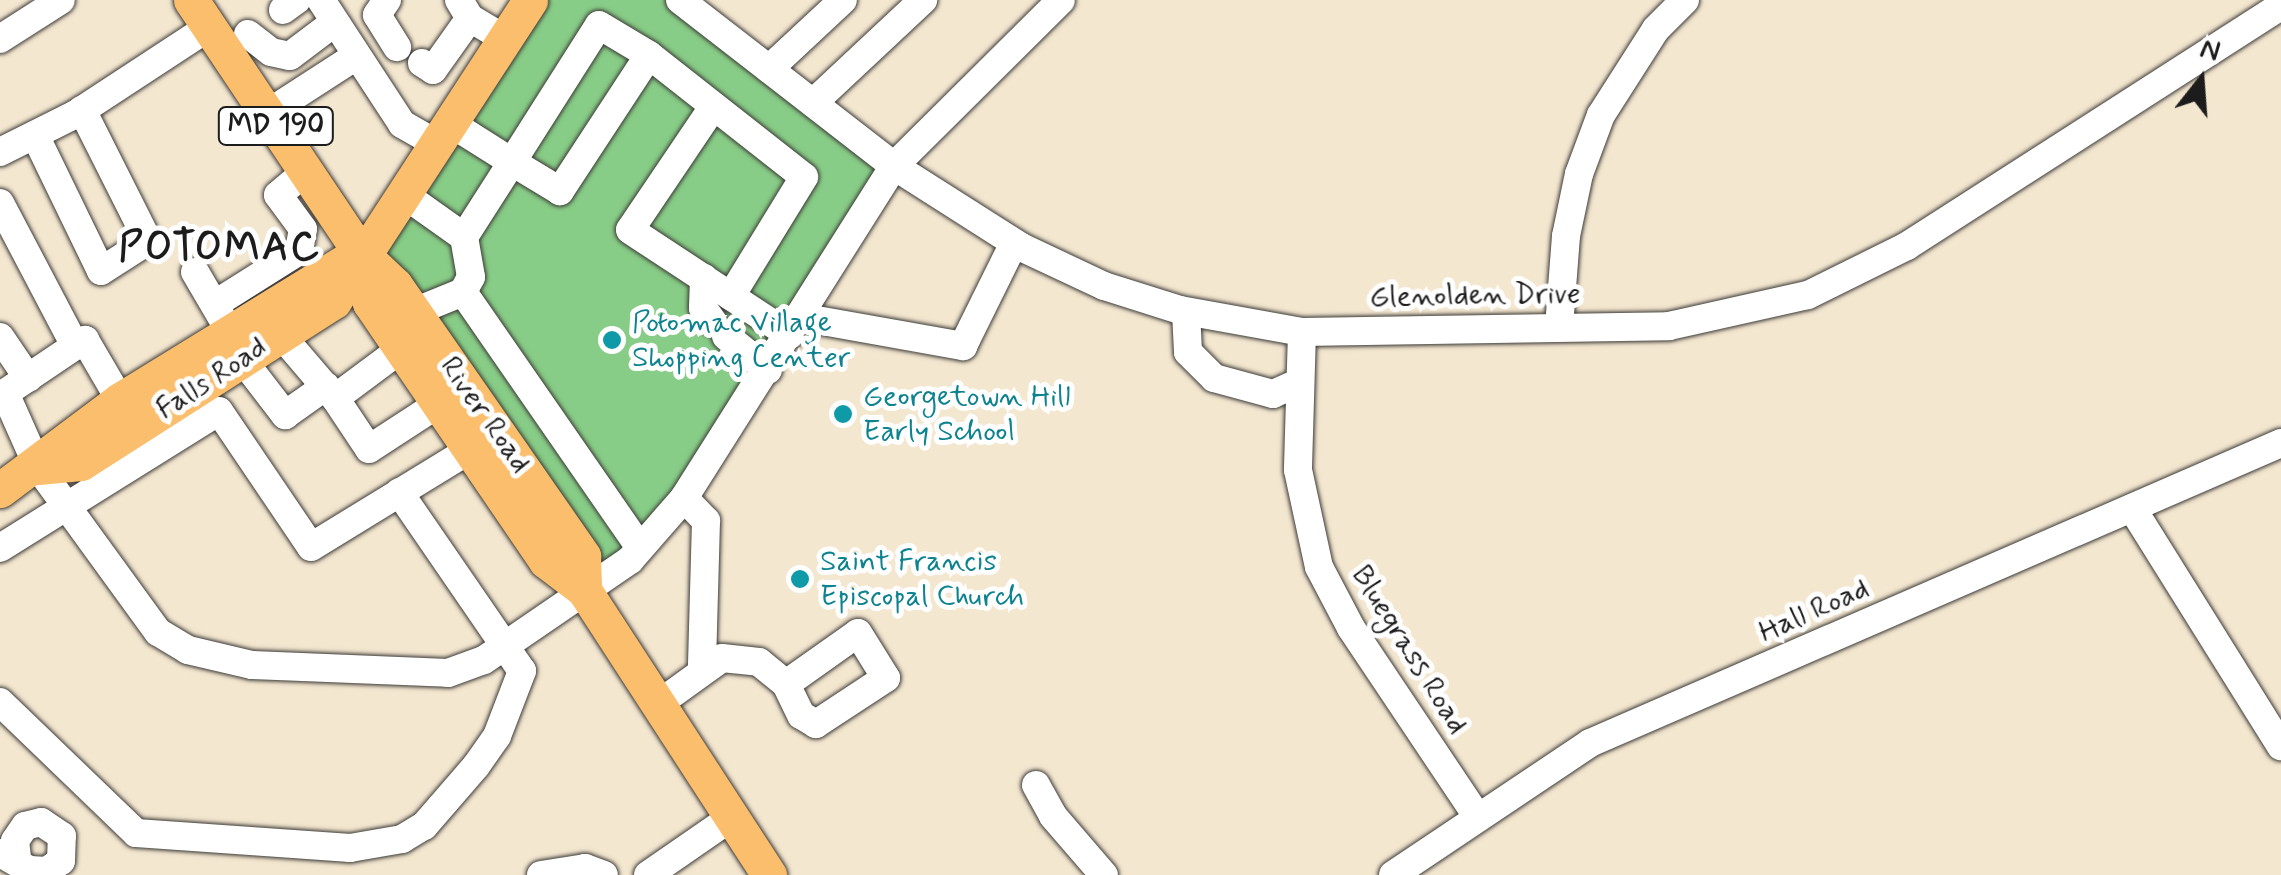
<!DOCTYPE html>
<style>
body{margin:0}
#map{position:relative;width:2281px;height:875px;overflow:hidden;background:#f4e7d0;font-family:Mynerve,sans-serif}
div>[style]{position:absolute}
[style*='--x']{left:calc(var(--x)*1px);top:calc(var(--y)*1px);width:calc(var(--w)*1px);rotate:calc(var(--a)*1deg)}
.green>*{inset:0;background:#88cd87}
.roads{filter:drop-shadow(0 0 2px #3c3a37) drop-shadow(0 0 2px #3c3a37)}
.minor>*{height:28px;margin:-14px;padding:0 14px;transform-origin:14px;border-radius:14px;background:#fff}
.major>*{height:35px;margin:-17.5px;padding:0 17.5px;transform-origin:17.5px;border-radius:17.5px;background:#fabe6d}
.dots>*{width:28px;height:28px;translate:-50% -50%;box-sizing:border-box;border:5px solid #fff;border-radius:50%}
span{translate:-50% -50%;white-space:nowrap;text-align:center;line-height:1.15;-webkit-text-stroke:10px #fff;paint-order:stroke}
.shield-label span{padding:2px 8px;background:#fff;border:2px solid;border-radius:8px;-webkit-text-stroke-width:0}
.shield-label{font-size:28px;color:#1c1c1c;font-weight:700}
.street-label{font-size:30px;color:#1c1c1c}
.culture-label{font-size:30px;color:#0d838f}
.left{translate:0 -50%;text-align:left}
.district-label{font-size:40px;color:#1c1c1c;font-weight:700;letter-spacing:2.5px}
.north{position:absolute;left:2151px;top:30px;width:100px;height:100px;-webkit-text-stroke:8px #fff;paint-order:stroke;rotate:17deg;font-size:28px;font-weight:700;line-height:40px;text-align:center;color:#1c1c1c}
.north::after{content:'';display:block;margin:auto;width:35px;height:45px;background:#1c1c1c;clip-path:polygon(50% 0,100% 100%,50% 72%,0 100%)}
</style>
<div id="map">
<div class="green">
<div style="clip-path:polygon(530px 0,680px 0,894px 166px,684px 498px,584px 590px,360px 252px)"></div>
</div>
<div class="roads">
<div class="minor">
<div style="--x:321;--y:0;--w:148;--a:56.8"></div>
<div style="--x:402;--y:124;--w:40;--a:29.7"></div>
<div style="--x:387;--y:0;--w:18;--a:124"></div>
<div style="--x:377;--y:15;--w:38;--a:58"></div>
<div style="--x:459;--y:0;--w:21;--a:59"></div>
<div style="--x:470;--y:18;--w:41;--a:31"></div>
<div style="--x:680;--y:0;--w:271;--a:37.8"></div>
<div style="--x:894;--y:166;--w:151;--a:32.5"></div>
<div style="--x:1021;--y:247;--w:92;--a:25.2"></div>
<div style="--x:1104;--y:286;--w:80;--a:17.5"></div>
<div style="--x:1180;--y:310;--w:124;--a:10.2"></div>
<div style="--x:1302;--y:332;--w:367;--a:-0.9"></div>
<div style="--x:1669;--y:326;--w:142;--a:-12.6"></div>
<div style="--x:1808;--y:295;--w:110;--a:-26.3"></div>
<div style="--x:1907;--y:246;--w:444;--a:-32.7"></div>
<div style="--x:283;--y:10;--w:17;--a:-36"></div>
<div style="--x:248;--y:34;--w:29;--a:38"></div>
<div style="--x:271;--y:52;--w:19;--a:12"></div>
<div style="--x:290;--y:56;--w:56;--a:-37.1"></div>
<div style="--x:0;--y:39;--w:72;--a:-32.6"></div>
<div style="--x:649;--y:55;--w:197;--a:38.2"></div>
<div style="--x:804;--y:177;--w:140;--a:121.5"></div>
<div style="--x:422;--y:63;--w:13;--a:32"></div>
<div style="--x:433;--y:70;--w:64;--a:-54.6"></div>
<div style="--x:769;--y:69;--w:101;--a:-43"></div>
<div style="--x:813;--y:103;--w:151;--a:-43.1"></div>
<div style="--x:713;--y:107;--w:148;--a:124"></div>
<div style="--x:630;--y:230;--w:191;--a:33.3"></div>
<div style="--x:268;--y:113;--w:105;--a:-32.9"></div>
<div style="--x:35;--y:135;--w:151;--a:64.1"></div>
<div style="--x:101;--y:271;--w:56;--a:-32.6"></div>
<div style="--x:148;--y:241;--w:147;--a:-116.7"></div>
<div style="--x:0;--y:152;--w:85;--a:-26.6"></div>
<div style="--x:76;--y:114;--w:159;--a:-33.2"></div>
<div style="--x:402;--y:193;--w:76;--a:35.4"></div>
<div style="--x:464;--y:237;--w:89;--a:-57.4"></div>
<div style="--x:512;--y:162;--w:162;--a:-57.6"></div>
<div style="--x:599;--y:25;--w:58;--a:31"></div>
<div style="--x:649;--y:55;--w:163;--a:123.2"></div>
<div style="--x:560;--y:191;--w:56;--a:-148.9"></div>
<div style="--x:512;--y:162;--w:71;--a:-147.7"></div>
<div style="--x:0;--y:203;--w:161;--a:62.3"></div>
<div style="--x:75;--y:346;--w:84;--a:146.1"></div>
<div style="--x:5;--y:393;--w:81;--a:66"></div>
<div style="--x:38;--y:467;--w:204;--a:54"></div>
<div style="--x:158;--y:632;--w:35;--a:31"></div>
<div style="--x:188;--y:650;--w:66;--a:13.2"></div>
<div style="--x:252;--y:665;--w:196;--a:2.3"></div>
<div style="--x:448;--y:673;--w:38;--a:-20"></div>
<div style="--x:484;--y:660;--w:177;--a:-34.4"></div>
<div style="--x:630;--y:560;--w:82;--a:-48.9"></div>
<div style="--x:684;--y:498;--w:393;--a:-57.7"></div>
<div style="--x:894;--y:166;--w:235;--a:-44.8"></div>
<div style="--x:195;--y:272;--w:53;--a:59.6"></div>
<div style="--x:704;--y:278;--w:30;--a:92"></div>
<div style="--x:703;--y:308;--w:17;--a:54"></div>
<div style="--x:463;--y:292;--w:17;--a:-62"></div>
<div style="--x:471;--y:277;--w:41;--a:-99.9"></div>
<div style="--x:215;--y:304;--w:99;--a:-32.2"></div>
<div style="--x:299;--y:251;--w:22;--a:-80"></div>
<div style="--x:303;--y:229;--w:42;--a:-126.3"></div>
<div style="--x:278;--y:195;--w:38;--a:-40"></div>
<div style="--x:414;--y:312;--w:53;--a:-22.2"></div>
<div style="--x:463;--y:292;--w:311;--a:55.3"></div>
<div style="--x:1186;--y:312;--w:40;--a:87.1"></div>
<div style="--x:1188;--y:352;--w:37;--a:45"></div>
<div style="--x:1214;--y:378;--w:61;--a:15.2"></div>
<div style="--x:1273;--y:394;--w:27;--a:-24"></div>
<div style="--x:800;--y:317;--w:166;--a:10.1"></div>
<div style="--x:963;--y:346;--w:115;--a:-63.7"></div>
<div style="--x:1559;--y:327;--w:91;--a:-85.6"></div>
<div style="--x:1566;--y:236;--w:63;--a:-78.2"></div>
<div style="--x:1579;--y:174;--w:63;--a:-69.6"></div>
<div style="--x:1601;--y:115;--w:102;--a:-57.4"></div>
<div style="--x:1656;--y:29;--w:41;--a:-45"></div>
<div style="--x:1302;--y:332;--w:138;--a:91.7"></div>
<div style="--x:1298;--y:470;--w:99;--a:77.8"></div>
<div style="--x:1319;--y:567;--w:69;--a:62.3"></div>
<div style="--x:1351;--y:628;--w:226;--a:56.2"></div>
<div style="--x:281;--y:335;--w:83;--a:49.4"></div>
<div style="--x:726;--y:336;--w:54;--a:39"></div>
<div style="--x:0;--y:337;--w:50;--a:55.7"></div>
<div style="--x:75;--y:346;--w:12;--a:-31"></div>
<div style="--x:85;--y:340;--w:69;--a:59.7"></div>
<div style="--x:401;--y:349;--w:82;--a:143.4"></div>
<div style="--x:335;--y:398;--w:61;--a:56.3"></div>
<div style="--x:369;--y:449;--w:82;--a:-33.1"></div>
<div style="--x:242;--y:359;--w:71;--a:52.5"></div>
<div style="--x:285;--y:415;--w:50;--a:-35.3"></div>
<div style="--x:684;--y:498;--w:32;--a:46"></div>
<div style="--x:706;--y:521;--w:147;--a:91.6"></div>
<div style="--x:2132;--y:508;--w:281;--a:58"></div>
<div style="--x:0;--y:548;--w:258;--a:-32"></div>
<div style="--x:219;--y:411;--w:164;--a:55.9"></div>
<div style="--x:311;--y:547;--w:185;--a:-31.5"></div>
<div style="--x:858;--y:633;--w:53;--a:58.1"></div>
<div style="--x:886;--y:678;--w:84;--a:146.7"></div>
<div style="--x:816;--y:724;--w:17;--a:-149"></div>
<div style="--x:801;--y:715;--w:34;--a:-116"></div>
<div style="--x:786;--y:684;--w:88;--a:-35.3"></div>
<div style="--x:0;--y:702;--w:189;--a:43.9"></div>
<div style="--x:136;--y:833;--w:215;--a:4"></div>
<div style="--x:350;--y:848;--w:53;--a:-9.8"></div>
<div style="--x:402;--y:839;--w:26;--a:-31"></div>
<div style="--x:424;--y:826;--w:79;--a:-49.1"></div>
<div style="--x:476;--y:766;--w:37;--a:-55"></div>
<div style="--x:497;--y:736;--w:70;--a:-69"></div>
<div style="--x:522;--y:671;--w:217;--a:-124.5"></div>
<div style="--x:661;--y:702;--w:75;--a:-35.8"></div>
<div style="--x:722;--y:658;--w:37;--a:6"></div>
<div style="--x:759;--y:662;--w:35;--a:39"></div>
<div style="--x:1036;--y:785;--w:35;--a:61"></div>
<div style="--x:1053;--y:816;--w:78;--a:49.2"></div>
<div style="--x:0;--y:853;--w:34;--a:30"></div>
<div style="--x:30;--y:870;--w:17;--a:3"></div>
<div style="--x:47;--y:871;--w:17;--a:-36"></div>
<div style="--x:61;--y:861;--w:25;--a:-88"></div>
<div style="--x:62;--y:836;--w:25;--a:-146"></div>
<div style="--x:41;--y:822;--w:16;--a:166"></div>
<div style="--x:25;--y:826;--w:18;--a:124"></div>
<div style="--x:15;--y:841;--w:17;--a:83"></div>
<div style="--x:541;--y:875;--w:45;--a:-9"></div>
<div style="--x:585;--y:868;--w:20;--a:20"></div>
<div style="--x:648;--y:875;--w:102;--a:-34.6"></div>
<div style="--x:1393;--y:875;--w:237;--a:-33.8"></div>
<div style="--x:1590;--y:743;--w:753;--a:-23.47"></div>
</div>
<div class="major">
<div style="--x:191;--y:0;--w:303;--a:56.2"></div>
<div style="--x:360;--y:252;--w:48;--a:43.3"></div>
<div style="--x:395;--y:285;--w:330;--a:55.2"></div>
<div style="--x:583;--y:556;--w:34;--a:88"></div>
<div style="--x:360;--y:252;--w:52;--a:78.9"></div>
<div style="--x:370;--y:303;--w:312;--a:55.7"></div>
<div style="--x:546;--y:561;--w:48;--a:37.3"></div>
<div style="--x:584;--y:590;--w:340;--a:57"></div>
<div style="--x:38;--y:467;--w:43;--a:-5.3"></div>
<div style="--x:81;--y:463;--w:300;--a:-32.6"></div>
<div style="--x:334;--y:301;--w:359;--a:-56.9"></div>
<div style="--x:0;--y:490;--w:150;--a:-36.9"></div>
<div style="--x:120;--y:400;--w:281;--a:-31.6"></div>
</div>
</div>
<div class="dots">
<div style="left:612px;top:340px;background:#0f9aa8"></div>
<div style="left:843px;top:414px;background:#0f9aa8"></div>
<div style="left:800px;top:579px;background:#0f9aa8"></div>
</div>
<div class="shield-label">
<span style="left:276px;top:126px">MD 190</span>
</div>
<div class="street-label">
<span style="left:1475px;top:296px;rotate:-1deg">Glenolden Drive</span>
<span style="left:212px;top:379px;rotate:-33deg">Falls Road</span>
<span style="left:485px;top:415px;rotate:55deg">River Road</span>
<span style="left:1814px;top:611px;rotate:-24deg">Hall Road</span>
<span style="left:1409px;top:650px;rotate:58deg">Bluegrass Road</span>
</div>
<div class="culture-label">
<span class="left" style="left:632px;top:340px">Potomac Village<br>Shopping Center</span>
<span class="left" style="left:863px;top:414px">Georgetown Hill<br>Early School</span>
<span class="left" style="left:820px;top:579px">Saint Francis<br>Episcopal Church</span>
</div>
<div class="district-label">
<span style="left:220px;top:248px">POTOMAC</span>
</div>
<div class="north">N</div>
</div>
